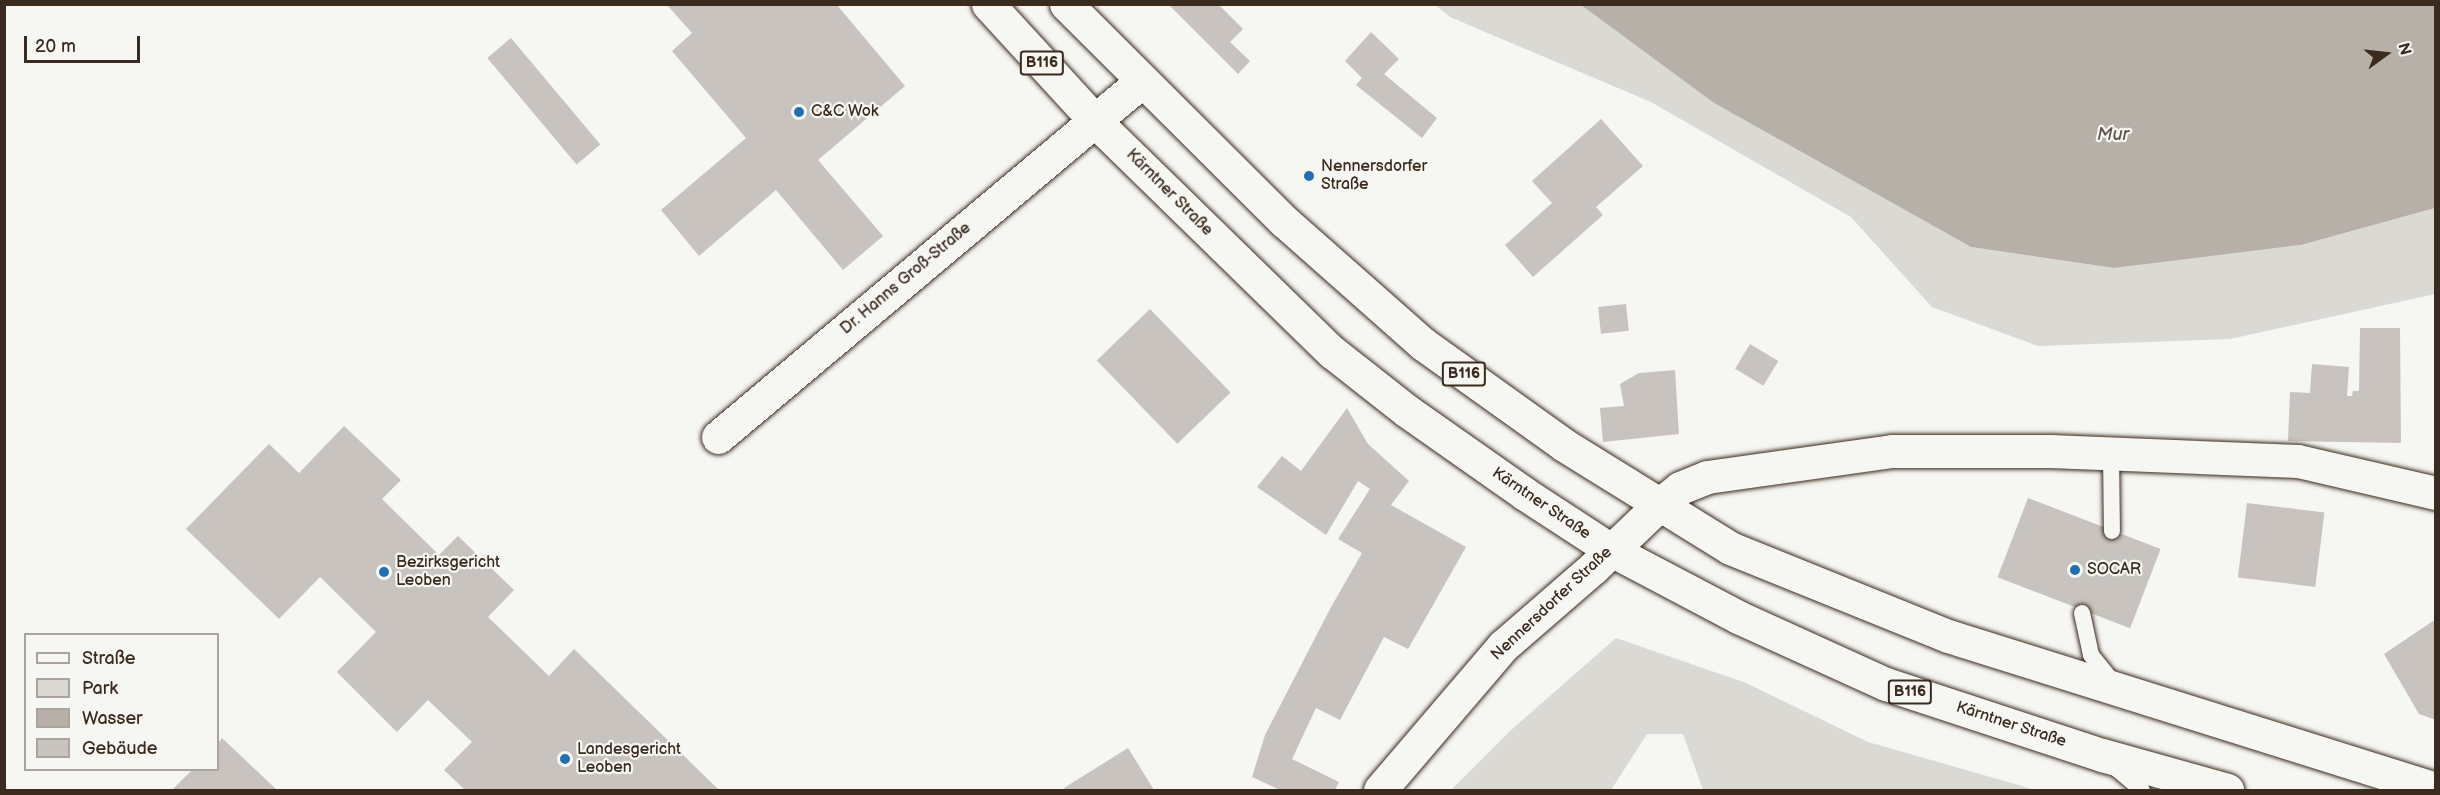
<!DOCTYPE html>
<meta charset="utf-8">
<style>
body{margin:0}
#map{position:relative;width:2440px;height:795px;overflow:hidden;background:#f6f6f2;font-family:"Balsamiq Sans",sans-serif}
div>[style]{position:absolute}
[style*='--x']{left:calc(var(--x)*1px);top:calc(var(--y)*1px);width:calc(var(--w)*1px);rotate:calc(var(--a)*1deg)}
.green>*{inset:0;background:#dad9d3}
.water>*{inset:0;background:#b6b0a9}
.building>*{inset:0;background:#c8c3be;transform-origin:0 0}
.roads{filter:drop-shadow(0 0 2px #3b2a1e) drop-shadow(0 0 2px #3b2a1e)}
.lane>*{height:16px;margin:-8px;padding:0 8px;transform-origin:8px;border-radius:8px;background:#f6f6f2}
.street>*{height:33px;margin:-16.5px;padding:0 16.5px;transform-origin:16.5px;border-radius:16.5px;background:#f6f6f2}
.primary>*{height:33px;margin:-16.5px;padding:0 16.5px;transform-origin:16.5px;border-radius:16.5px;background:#f6f6f2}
.dots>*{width:16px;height:16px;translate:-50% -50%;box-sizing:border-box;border:3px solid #f6f6f2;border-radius:50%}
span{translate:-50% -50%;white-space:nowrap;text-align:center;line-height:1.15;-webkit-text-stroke:4.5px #f6f6f2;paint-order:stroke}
.shield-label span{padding:2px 4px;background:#f6f6f2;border:2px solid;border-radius:4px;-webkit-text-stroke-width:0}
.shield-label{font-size:15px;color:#3b2a1e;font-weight:700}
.poi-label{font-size:16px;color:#3b2a1e}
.left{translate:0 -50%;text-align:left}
.street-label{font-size:16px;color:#3b2a1e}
.water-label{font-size:18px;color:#605248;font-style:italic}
.frame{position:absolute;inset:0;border:6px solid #3b2a1e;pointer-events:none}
.legend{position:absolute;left:24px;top:633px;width:195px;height:138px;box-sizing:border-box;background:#f6f6f2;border:2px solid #aba49d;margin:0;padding:8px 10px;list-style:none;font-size:18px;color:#3b2a1e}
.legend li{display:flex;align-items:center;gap:12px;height:30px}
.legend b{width:30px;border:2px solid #aba49d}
.north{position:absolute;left:2356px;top:24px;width:60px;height:60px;-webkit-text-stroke:4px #f6f6f2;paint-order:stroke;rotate:75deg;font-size:16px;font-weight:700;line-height:24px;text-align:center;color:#3b2a1e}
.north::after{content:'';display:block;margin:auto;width:21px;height:27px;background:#3b2a1e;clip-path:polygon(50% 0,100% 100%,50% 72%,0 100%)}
.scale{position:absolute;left:24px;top:36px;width:116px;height:27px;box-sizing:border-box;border:3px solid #3b2a1e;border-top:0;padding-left:8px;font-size:18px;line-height:21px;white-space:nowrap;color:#3b2a1e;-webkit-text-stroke:4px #f6f6f2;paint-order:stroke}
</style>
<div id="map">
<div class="green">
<div style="clip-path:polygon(1435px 5px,1581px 5px,1714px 103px,1971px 247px,2114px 268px,2301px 245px,2435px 208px,2435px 294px,2230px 339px,2038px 346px,1932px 307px,1851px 217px,1651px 102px,1450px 17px)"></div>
<div style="clip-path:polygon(1616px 638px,1746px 683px,1868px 742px,2036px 790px,1703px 790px,1683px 734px,1647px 734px,1611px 790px,1451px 790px,1510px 731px)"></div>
</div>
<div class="water">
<div style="clip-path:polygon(1581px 5px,2435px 5px,2435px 208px,2301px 245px,2114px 268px,1971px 247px,1714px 103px)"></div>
</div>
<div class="building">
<div style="clip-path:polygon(1168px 4px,1218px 4px,1243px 29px,1230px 42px,1250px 61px,1238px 74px)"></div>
<div style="clip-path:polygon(667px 5px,837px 5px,905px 86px,818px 160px,883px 236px,843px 270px,776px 190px,699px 256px,661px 210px,746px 138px,672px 51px,692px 33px)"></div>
<div style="clip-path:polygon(1371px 32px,1399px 59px,1384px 74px,1437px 118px,1422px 138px,1356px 85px,1362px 78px,1345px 61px)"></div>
<div style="left:511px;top:38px;width:139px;height:31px;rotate:50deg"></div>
<div style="clip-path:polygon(1601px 119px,1643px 166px,1596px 207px,1603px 215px,1533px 277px,1505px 245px,1552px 203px,1532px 181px)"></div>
<div style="left:1626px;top:304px;width:27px;height:28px;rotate:84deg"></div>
<div style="left:1150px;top:309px;width:116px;height:74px;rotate:46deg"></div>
<div style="clip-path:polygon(2360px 328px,2400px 328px,2401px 443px,2288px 441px,2290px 392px,2310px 393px,2312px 364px,2349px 367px,2347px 396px,2352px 396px,2353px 391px,2359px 391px)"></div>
<div style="left:1750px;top:344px;width:33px;height:29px;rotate:31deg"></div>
<div style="clip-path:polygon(1675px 370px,1679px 434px,1603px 442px,1600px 408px,1624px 406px,1620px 384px,1639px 373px)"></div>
<div style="clip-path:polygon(1347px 408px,1368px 444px,1409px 481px,1391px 505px,1466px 547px,1408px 649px,1384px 637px,1340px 720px,1316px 708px,1292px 759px,1339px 782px,1335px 790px,1280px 790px,1252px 777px,1265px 735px,1330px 609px,1362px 553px,1338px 539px,1370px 489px,1358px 481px,1326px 535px,1257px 487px,1282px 456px,1301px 471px)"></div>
<div style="clip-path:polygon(344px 426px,401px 480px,382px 499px,439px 555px,458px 536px,514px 590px,488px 617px,549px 676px,574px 649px,719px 790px,465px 790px,444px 770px,472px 742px,428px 700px,397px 732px,337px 672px,376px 632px,320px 577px,279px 619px,186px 529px,269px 444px,299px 473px)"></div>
<div style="left:2028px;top:498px;width:142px;height:85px;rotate:21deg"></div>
<div style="left:2247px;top:503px;width:78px;height:75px;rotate:7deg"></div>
<div style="clip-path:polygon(2436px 619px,2436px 720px,2419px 714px,2384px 654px)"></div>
<div style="clip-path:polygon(222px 738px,277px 790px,172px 790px,192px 770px,218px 770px,218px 743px)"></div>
<div style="clip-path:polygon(1128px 748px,1154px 790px,1066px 790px,1064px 788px)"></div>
</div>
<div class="roads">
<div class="lane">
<div style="--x:2111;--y:454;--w:77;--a:89.3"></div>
<div style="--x:2082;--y:613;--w:43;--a:77.9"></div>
<div style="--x:2091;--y:655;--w:35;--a:51"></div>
<div style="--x:2111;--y:764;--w:40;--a:40"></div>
</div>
<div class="street">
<div style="--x:718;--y:437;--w:554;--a:-40.02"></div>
<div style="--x:1380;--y:790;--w:189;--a:-49.5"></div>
<div style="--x:1503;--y:646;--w:119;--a:-40.9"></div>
<div style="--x:1593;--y:568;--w:91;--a:-43.7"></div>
<div style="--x:1659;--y:505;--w:27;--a:-39"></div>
<div style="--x:1680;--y:488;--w:29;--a:-22"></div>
<div style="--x:1707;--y:477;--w:187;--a:-8"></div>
<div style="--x:1892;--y:451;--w:158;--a:0"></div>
<div style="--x:2050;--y:451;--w:248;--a:2.3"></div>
<div style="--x:2298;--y:461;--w:142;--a:13.1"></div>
</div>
<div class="primary">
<div style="--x:988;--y:4;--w:160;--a:47.5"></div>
<div style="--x:1096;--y:122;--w:330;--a:44.3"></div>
<div style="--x:1332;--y:352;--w:95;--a:38.2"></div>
<div style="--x:1407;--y:411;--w:144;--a:35.1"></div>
<div style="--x:1525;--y:494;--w:103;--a:33.1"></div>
<div style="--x:1611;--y:550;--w:144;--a:27.8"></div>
<div style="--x:1738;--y:617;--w:162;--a:24.4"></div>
<div style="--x:1886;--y:684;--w:227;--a:18.2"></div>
<div style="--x:2102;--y:755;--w:130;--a:15.6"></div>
<div style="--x:1066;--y:4;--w:309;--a:44.9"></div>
<div style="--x:1285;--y:222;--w:184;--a:41.5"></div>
<div style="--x:1423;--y:344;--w:173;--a:35.6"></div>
<div style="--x:1564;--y:445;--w:195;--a:31.8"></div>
<div style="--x:1730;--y:548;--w:235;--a:22"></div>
<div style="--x:1948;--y:636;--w:511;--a:17.41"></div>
</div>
</div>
<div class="dots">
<div style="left:799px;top:112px;background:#1f6fb2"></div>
<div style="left:1309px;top:176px;background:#1f6fb2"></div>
<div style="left:2075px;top:570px;background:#1f6fb2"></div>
<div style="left:384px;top:572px;background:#1f6fb2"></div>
<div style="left:565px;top:759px;background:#1f6fb2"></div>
</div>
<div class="shield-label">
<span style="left:1042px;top:63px">B116</span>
<span style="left:1464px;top:374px">B116</span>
<span style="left:1910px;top:692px">B116</span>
</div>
<div class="poi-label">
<span class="left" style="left:811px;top:112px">C&amp;C Wok</span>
<span class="left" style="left:1321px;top:176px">Nennersdorfer<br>Straße</span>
<span class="left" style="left:396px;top:572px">Bezirksgericht<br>Leoben</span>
<span class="left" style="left:2087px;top:570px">SOCAR</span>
<span class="left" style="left:577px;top:759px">Landesgericht<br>Leoben</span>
</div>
<div class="street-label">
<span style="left:1169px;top:193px;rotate:45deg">Kärntner Straße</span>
<span style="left:906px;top:279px;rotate:-40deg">Dr. Hanns Groß-Straße</span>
<span style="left:1541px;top:504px;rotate:34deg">Kärntner Straße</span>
<span style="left:1552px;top:604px;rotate:-43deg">Nennersdorfer Straße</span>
<span style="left:2011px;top:725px;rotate:18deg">Kärntner Straße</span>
</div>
<div class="water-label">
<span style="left:2113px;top:135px">Mur</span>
</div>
<div class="frame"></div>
<ul class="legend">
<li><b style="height:8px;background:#f6f6f2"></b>Straße</li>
<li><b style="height:16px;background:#dad9d3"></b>Park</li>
<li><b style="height:16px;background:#b6b0a9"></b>Wasser</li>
<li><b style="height:16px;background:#c8c3be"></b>Gebäude</li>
</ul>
<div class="north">N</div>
<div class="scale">20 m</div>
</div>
